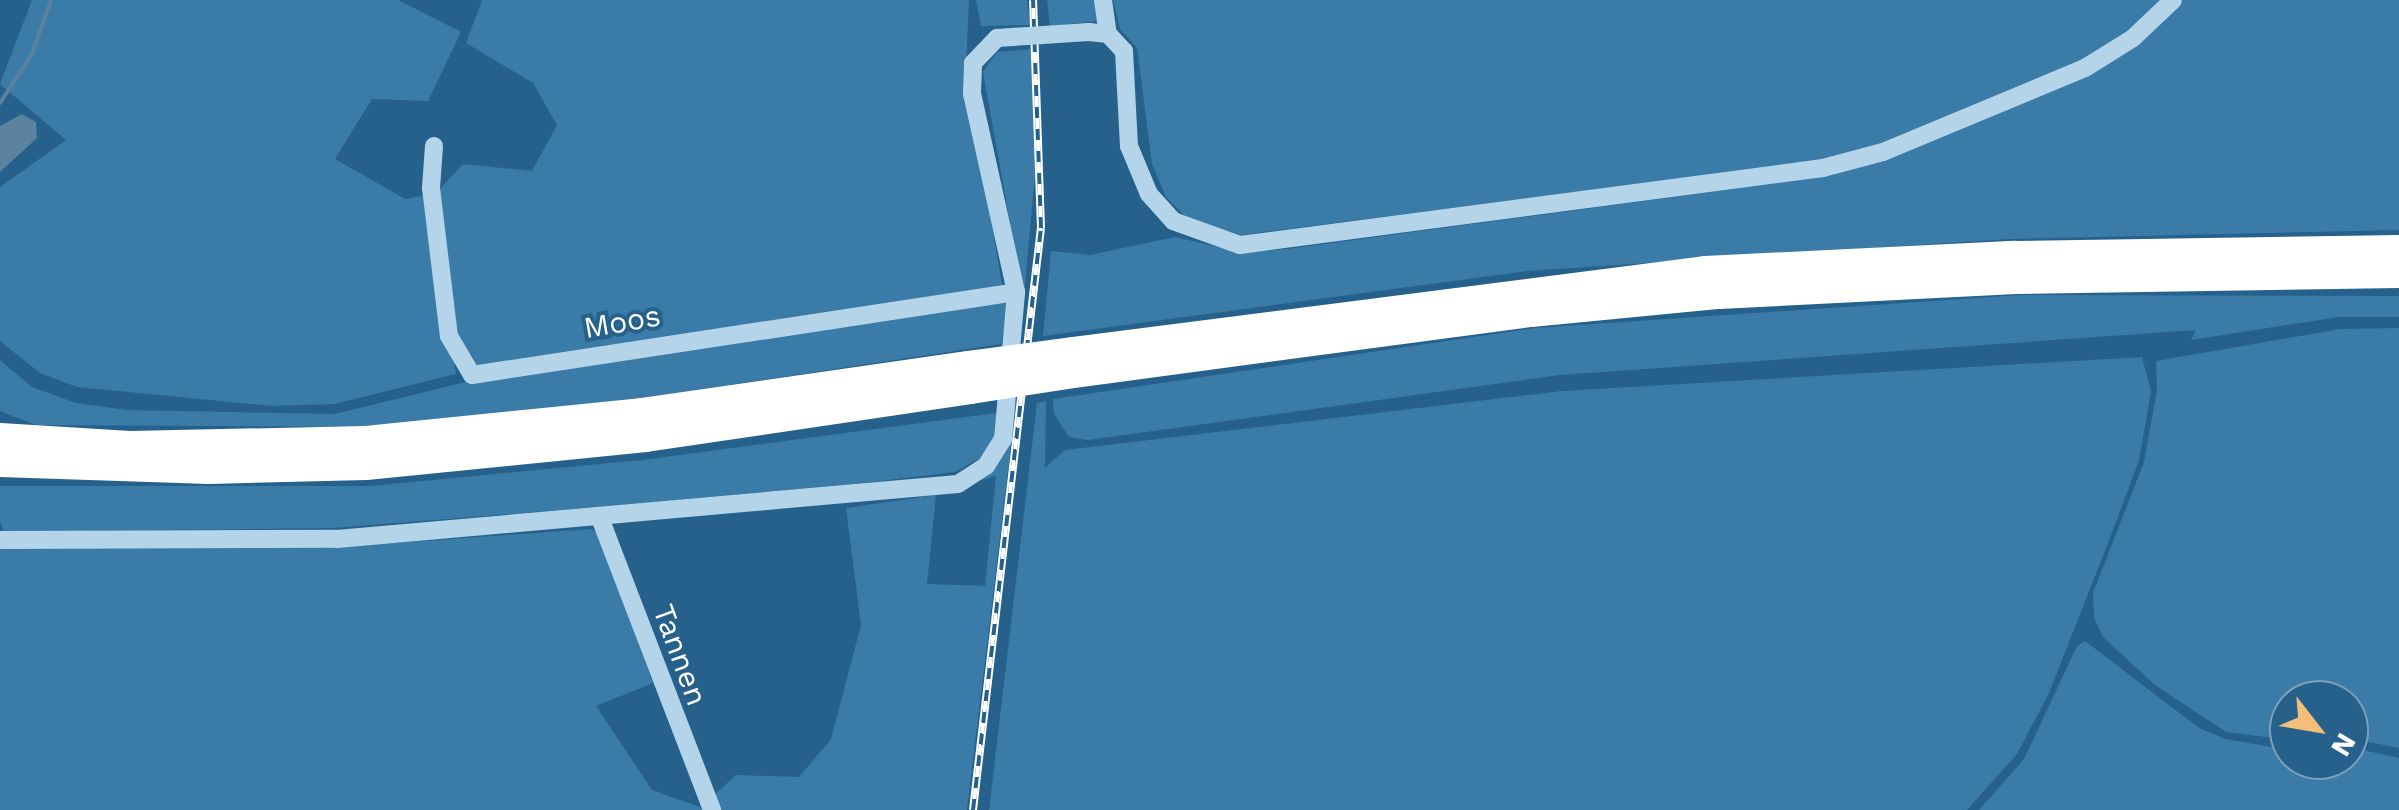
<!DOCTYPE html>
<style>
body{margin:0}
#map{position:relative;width:2399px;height:810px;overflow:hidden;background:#26618c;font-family:"Work Sans",sans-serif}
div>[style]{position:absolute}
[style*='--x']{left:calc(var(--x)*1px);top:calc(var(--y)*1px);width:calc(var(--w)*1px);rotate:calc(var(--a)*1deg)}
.green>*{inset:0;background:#3a7ba8}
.water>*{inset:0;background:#5a829e}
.stream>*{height:4px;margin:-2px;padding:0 2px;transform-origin:2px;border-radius:2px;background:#5a829e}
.minor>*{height:18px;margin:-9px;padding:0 9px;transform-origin:9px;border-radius:9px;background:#b4d4ea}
.highway>*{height:28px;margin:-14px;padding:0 14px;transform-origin:14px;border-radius:14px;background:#fff}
.rail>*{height:8px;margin-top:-4px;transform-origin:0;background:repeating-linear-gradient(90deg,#26618c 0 11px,#fff 0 22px);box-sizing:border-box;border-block:2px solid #fff}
.minor-bridge>*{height:18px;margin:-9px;padding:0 9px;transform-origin:9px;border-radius:9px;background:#b4d4ea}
.highway-bridge>*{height:28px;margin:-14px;padding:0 14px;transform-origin:14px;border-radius:14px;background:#fff}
span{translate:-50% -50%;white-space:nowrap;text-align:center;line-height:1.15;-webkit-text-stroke:8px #26618c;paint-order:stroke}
.street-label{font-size:30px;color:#fff}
.north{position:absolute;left:2269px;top:680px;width:100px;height:100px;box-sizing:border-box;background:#26618c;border:2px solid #7da0ba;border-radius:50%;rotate:121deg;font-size:28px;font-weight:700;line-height:40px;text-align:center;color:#fff}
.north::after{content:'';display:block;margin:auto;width:35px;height:45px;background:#f3be79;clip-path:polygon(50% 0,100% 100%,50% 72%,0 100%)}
</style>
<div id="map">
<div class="green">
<div style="clip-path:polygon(32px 0,398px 0,461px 32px,428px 101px,372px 99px,335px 159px,405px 199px,426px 195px,456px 374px,334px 404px,272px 406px,77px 387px,40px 373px,0 341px,0 187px,66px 140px,0 84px)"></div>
<div style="clip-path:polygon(482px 0,969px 0,966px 68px,1002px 285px,481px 369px,460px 353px,436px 193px,463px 164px,532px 171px,557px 125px,533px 83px,466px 43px)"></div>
<div style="clip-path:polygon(976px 0,1027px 0,1030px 25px,981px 26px)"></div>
<div style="clip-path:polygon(1047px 0,1100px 0,1098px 21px,1050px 26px)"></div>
<div style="clip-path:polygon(1113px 0,2161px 0,2129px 33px,2081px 64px,1880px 145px,1820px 161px,1241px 235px,1188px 219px,1166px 197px,1152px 164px,1137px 48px,1120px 29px)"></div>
<div style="clip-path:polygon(2183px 0,2399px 0,2399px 230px,2009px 239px,1527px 271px,1043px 336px,1051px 251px,1090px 255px,1175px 237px,1240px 252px,1287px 249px,1830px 176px,2088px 76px)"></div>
<div style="clip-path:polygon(1031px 49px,1036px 163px,1020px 339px,1019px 272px,983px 72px,997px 52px)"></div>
<div style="clip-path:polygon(2021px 295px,2399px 296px,2399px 317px,2338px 317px,2191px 340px,2196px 330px,1560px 375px,1088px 440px,1069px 437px,1054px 414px,1053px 399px,1535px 328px)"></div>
<div style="clip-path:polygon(999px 301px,1008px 304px,1001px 344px,642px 398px,363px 427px,36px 425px,0 411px,0 360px,32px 387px,76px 403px,127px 410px,335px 414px,474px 380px)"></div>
<div style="clip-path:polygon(2399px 328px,2399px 748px,2349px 738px,2349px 700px,2289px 700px,2289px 740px,2226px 732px,2155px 685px,2103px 637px,2094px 618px,2093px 593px,2144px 462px,2157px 390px,2156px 361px,2340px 329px)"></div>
<div style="clip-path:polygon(2142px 357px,2151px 391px,2139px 461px,2108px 543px,2049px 693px,2017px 754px,1967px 810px,989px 810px,1037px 403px,1046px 401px,1045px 468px,1065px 450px,1562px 391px)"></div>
<div style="clip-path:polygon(1016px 404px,967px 810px,717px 810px,711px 798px,736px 775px,799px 777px,831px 739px,861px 625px,846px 508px,936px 495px,927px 584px,985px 586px,996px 476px,982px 480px,978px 459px,955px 472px,798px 491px,334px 528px,4px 532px,0 521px,0 486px,370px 486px,642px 460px,996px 413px)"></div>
<div style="clip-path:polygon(591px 529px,599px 534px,653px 683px,596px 706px,652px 790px,708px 810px,0 810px,0 549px,149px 543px,338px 547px)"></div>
<div style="clip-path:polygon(2085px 641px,2199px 728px,2225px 739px,2289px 750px,2289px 760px,2349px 760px,2349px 747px,2399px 758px,2399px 810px,1979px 810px,2024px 759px,2077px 646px)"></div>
</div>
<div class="water">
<div style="clip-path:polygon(22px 114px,36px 122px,37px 138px,0 172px,0 126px)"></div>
</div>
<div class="stream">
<div style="--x:0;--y:103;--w:56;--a:-56.6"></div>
<div style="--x:31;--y:56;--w:59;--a:-70.3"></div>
</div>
<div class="minor">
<div style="--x:1103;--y:0;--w:34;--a:82"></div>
<div style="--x:1089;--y:32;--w:19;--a:6"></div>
<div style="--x:1108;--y:34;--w:23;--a:47"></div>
<div style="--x:1124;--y:51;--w:95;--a:87"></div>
<div style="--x:1129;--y:146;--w:52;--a:67.4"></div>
<div style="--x:1149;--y:194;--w:36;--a:48"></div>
<div style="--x:1173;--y:221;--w:71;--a:19.7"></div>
<div style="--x:1240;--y:245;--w:588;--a:-7.52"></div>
<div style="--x:1823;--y:168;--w:62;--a:-14.9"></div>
<div style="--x:1883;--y:152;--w:219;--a:-22.6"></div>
<div style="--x:2085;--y:68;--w:57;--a:-32"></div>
<div style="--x:2133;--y:38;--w:55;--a:-43.5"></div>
<div style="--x:434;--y:146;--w:42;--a:94.1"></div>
<div style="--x:431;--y:188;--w:149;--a:83.1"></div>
<div style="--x:449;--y:336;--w:45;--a:59.5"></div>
<div style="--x:472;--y:375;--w:550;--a:-8.67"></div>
<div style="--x:600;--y:518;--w:313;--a:69"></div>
<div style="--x:0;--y:540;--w:337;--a:-0.2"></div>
<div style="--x:337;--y:539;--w:623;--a:-5.06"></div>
<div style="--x:958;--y:484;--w:33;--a:-33"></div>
<div style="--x:986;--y:466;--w:32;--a:-58"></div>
<div style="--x:1003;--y:439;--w:148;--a:-84.9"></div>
<div style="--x:1016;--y:292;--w:203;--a:-102.5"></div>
<div style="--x:972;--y:94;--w:31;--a:-88"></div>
<div style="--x:973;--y:63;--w:35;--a:-46"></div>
</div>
<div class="highway">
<div style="--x:1074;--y:351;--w:636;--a:-7.31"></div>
<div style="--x:1705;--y:270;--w:310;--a:-2.8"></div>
<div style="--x:2015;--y:255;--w:384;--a:-0.9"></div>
<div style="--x:1073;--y:374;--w:462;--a:-7.6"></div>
<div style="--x:1531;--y:313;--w:189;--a:-5.5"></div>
<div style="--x:1719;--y:295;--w:297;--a:-2.9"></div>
<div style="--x:2016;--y:280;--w:383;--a:-0.9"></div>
<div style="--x:0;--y:437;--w:130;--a:3.5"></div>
<div style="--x:130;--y:445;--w:236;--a:-1.2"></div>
<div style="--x:366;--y:440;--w:276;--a:-5.8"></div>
<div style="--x:641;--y:412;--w:331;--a:-8.2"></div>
<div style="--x:0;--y:463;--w:209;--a:1.9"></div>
<div style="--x:209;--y:470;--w:157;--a:-1.5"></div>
<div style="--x:366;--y:466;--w:281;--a:-5.7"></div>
<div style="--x:646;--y:438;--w:329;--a:-8.4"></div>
</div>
<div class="rail">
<div style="--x:973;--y:810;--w:586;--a:-83.34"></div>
<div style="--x:1041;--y:228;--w:228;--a:-92"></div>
</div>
<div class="minor-bridge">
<div style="--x:997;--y:38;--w:92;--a:-3.7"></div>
</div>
<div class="highway-bridge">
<div style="--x:969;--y:365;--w:106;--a:-7.6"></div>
<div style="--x:971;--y:390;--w:103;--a:-8.9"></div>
</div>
<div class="street-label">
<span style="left:622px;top:322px;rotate:-10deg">Moos</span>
<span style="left:680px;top:655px;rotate:70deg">Tannen</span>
</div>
<div class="north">N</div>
</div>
